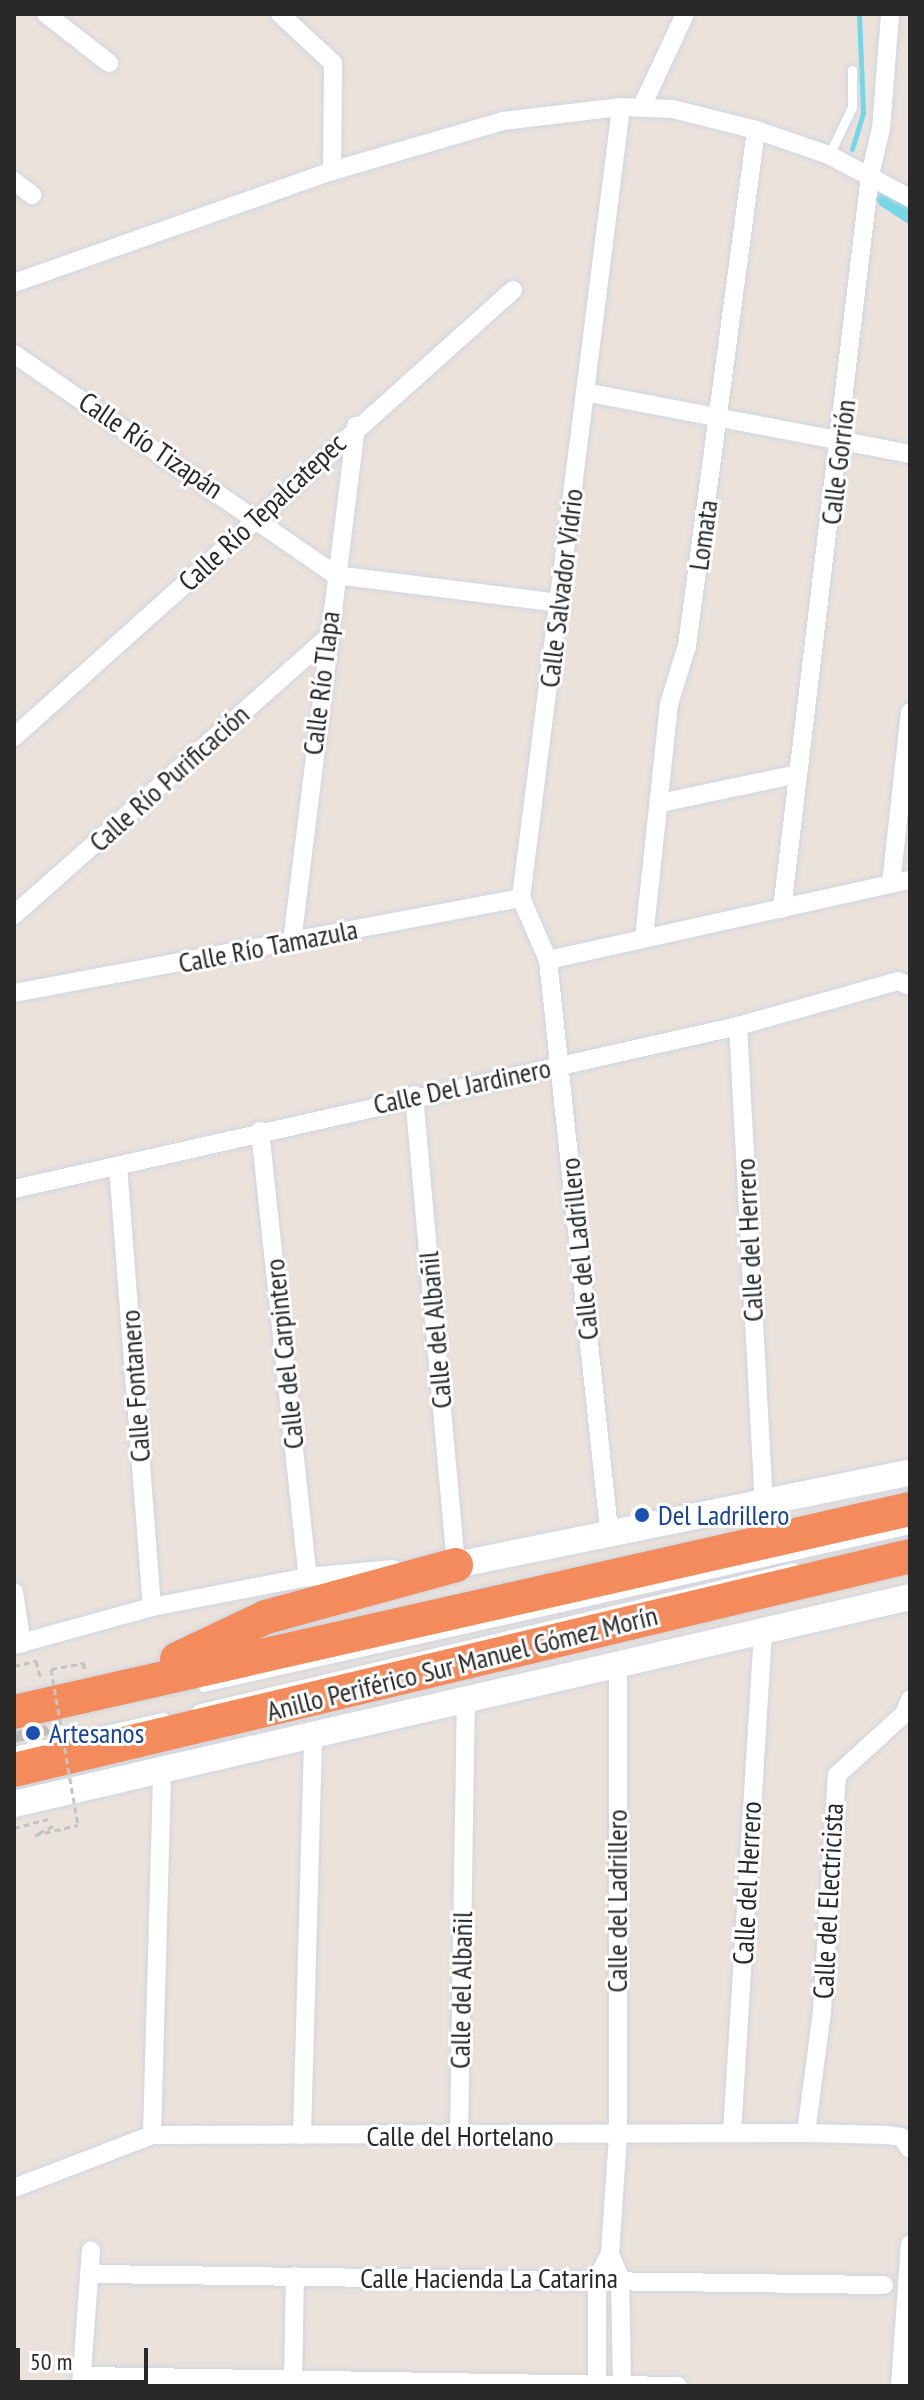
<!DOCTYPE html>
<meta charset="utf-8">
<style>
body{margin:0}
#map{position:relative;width:924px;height:2400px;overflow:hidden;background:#eae2db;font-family:"PT Sans Narrow",sans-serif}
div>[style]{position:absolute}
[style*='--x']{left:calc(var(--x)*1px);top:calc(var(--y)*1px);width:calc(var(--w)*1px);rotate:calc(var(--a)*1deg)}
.stream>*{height:5px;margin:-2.5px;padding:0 2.5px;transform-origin:2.5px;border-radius:2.5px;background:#74d6e6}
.canal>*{height:18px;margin:-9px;padding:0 9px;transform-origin:9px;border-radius:9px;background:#74d6e6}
.building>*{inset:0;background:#c2bcb8}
.path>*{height:3px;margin-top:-1.5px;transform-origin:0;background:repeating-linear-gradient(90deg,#c3c3c3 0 6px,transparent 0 10px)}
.roads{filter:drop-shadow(0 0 2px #d0d5e1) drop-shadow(0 0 2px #d0d5e1)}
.lane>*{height:9px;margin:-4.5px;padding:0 4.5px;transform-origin:4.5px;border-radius:4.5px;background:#fff}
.street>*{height:18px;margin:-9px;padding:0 9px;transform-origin:9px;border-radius:9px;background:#fff}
.secondary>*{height:26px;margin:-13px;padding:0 13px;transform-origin:13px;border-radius:13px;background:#fff}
.highway>*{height:34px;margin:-17px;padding:0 17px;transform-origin:17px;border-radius:17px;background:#f48b5c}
.path-bridge>*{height:3px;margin-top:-1.5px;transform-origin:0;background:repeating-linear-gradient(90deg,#c3c3c3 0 6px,transparent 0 10px)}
.dots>*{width:22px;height:22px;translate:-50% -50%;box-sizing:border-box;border:4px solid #fff;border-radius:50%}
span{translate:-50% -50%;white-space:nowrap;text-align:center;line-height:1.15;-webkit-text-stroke:6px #fff;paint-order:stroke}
.street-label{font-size:28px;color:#282828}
.transit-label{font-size:28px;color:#164399}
.left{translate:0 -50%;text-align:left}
.frame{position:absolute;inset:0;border:16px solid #282828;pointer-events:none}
.scale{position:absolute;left:16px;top:2348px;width:132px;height:36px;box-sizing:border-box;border:4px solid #282828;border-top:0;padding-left:10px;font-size:24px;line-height:28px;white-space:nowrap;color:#282828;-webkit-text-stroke:6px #fff;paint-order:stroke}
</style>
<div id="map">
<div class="stream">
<div style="--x:852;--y:149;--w:38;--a:-73"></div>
<div style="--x:863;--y:113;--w:99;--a:-92.3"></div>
</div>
<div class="canal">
<div style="--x:885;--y:198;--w:30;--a:33"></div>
</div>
<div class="building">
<div style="clip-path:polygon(45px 1725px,53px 1734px,14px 1743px,14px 1731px)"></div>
</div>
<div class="path">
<div style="--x:14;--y:1666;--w:23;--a:-13"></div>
<div style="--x:36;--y:1661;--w:20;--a:75"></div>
<div style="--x:51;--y:1669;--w:34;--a:-10"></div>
<div style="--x:84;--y:1663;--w:6;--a:90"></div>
<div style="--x:53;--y:1826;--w:20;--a:153"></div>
<div style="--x:35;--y:1835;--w:44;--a:-13.1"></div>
<div style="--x:14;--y:1828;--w:35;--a:-15"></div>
</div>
<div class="roads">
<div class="lane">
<div style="--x:829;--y:155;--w:53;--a:-64.4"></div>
<div style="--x:852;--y:107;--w:37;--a:-90"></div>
<div style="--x:203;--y:1687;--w:724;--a:-12.6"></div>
<div style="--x:197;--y:1709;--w:613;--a:-13.4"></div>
<div style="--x:14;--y:1751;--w:153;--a:-12.9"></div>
</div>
<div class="street">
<div style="--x:46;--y:14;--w:80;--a:37.9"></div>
<div style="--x:280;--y:14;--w:72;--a:42.8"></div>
<div style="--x:333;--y:63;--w:108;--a:90.5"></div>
<div style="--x:642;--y:106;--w:102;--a:-64.9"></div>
<div style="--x:14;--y:181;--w:23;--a:38"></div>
<div style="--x:14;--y:283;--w:337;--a:-19.4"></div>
<div style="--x:332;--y:171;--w:178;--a:-16.3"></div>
<div style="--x:503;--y:121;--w:119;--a:-6.8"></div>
<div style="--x:621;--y:107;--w:52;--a:2.2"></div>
<div style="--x:673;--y:109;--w:86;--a:14.2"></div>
<div style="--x:756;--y:130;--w:77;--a:18.9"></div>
<div style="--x:829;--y:155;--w:92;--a:28"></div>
<div style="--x:14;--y:354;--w:390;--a:34.5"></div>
<div style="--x:335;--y:575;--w:227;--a:7.1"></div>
<div style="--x:585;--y:392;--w:331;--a:10.8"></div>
<div style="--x:14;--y:737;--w:670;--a:-41.85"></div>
<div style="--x:660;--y:803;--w:141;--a:-11.9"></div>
<div style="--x:891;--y:884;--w:173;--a:-83.7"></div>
<div style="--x:782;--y:909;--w:739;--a:-83.16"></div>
<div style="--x:870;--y:175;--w:47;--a:-76.6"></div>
<div style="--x:881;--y:129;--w:115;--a:-85.5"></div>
<div style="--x:14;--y:915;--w:415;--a:-41.5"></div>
<div style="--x:644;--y:938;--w:235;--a:-83.9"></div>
<div style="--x:669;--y:704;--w:61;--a:-72.8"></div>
<div style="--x:687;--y:646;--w:521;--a:-82.38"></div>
<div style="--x:292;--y:942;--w:520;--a:-82.93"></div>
<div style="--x:548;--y:960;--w:371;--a:-12.5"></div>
<div style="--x:14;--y:993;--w:516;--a:-10.61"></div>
<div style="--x:738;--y:1026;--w:477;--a:86.9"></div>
<div style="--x:414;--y:1095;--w:472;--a:84.9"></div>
<div style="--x:456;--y:1565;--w:6;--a:180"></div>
<div style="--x:260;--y:1131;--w:449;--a:83.9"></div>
<div style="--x:118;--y:1166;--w:442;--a:85.6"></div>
<div style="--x:14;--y:1189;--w:742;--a:-12.69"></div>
<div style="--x:738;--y:1026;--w:166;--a:-15.7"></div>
<div style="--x:898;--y:981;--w:13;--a:23"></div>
<div style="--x:609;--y:1530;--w:573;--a:-96.11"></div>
<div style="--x:548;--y:960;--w:68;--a:-113.5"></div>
<div style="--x:521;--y:898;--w:797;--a:-82.79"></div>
<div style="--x:14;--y:1592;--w:52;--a:81.1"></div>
<div style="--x:14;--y:1645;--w:143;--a:-15.4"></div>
<div style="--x:152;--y:1607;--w:159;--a:-10.9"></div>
<div style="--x:308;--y:1577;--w:85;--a:-5.4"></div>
<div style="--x:618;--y:1666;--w:470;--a:90"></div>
<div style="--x:618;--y:2136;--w:118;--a:93.9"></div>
<div style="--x:610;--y:2254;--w:26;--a:67"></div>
<div style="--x:620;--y:2278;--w:108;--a:88.9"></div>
<div style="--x:732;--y:2133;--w:502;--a:-86.46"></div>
<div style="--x:806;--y:2133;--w:123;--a:-82.5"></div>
<div style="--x:822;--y:2011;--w:236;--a:-86.4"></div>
<div style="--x:837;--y:1775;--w:91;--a:-42.3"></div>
<div style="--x:904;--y:1714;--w:16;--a:-68"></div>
<div style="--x:152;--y:2135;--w:368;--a:-88.4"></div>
<div style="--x:302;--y:2135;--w:398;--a:-88.4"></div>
<div style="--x:459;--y:2136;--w:436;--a:-89.1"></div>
<div style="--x:14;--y:2188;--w:148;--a:-21"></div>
<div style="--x:152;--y:2135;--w:654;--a:-0.18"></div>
<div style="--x:806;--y:2133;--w:81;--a:1.4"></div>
<div style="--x:887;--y:2135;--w:14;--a:8"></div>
<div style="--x:901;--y:2137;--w:15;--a:53"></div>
<div style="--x:94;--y:2274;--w:790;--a:0.8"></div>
<div style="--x:85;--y:2376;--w:593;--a:0.97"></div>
<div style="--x:81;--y:2386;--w:136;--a:-85.8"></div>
<div style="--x:293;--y:2386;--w:110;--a:-89"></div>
<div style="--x:597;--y:2386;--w:107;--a:-90"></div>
<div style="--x:597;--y:2279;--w:28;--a:-63"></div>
<div style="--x:900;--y:2386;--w:142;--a:-86"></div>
</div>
<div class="secondary">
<div style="--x:456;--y:1565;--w:463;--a:-11.5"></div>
<div style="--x:14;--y:1804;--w:920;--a:-13.01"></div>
</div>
<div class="highway">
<div style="--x:177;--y:1659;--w:98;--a:-25.3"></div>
<div style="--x:266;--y:1617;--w:197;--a:-15.3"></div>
<div style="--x:14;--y:1712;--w:919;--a:-12.77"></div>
<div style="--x:14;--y:1770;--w:921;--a:-13.43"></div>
</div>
</div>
<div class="path-bridge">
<div style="--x:51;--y:1669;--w:158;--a:80.2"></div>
</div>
<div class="dots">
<div style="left:642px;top:1515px;background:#1a4fb4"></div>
<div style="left:33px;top:1733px;background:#1a4fb4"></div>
</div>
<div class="street-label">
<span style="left:151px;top:445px;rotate:34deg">Calle Río Tizapán</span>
<span style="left:838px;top:462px;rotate:-83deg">Calle Gorrión</span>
<span style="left:262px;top:512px;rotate:-43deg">Calle Río Tepalcatepec</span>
<span style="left:703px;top:535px;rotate:-82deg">Lomata</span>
<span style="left:561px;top:588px;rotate:-83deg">Calle Salvador Vidrio</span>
<span style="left:321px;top:683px;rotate:-83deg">Calle Río Tlapa</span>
<span style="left:169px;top:778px;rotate:-42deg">Calle Río Purificación</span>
<span style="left:268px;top:946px;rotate:-11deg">Calle Río Tamazula</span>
<span style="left:462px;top:1086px;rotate:-12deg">Calle Del Jardinero</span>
<span style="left:749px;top:1240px;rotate:-93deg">Calle del Herrero</span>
<span style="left:579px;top:1249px;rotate:-96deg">Calle del Ladrillero</span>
<span style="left:435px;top:1330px;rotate:-95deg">Calle del Albañil</span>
<span style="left:284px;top:1354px;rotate:-96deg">Calle del Carpintero</span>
<span style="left:135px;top:1386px;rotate:-94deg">Calle Fontanero</span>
<span style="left:462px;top:1663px;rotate:-14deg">Anillo Periférico Sur Manuel Gómez Morín</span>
<span style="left:747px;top:1883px;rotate:-87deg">Calle del Herrero</span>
<span style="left:617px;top:1901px;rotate:-90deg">Calle del Ladrillero</span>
<span style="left:828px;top:1901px;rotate:-87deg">Calle del Electricista</span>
<span style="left:461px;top:1990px;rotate:-89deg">Calle del Albañil</span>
<span style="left:460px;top:2136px">Calle del Hortelano</span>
<span style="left:489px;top:2278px">Calle Hacienda La Catarina</span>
</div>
<div class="transit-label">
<span class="left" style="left:658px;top:1515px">Del Ladrillero</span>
<span class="left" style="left:49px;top:1733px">Artesanos</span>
</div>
<div class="frame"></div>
<div class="scale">50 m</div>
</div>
